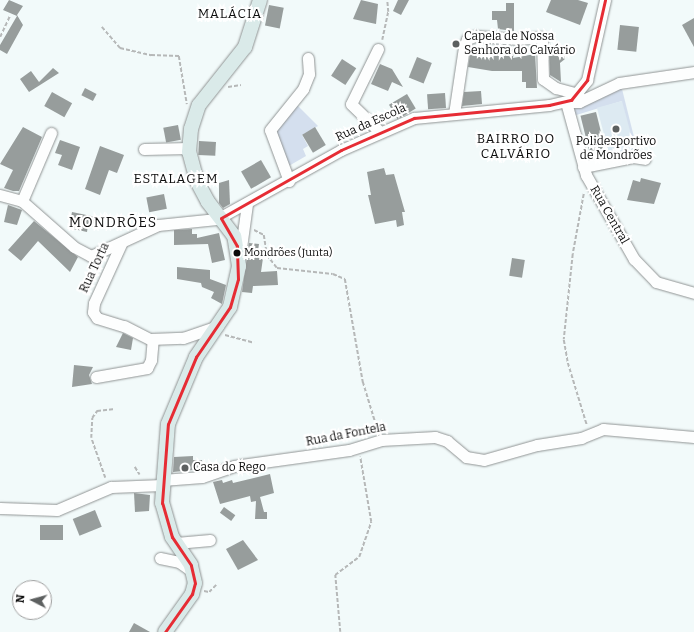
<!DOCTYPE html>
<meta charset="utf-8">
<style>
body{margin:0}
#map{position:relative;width:694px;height:632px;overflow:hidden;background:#f2fafa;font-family:Bitter,serif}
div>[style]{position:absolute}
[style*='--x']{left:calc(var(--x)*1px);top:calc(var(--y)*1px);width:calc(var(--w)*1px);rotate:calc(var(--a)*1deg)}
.green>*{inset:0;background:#d4dfee}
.pitch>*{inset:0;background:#ddeaf2;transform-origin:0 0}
.building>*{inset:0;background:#979d9c;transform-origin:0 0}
.path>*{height:1.5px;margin-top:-0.75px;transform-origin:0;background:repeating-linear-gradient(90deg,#b6b8b8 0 4px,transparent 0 6px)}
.roads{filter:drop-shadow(0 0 1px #909494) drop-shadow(0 0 1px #909494)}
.minor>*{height:11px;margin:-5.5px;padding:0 5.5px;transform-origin:5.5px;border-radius:5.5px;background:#fdfefe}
.major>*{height:14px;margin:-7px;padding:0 7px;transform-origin:7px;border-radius:7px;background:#daeae9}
.bus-1>*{height:3px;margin:-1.5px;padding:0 1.5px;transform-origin:1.5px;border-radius:1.5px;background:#e62c34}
.dots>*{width:11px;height:11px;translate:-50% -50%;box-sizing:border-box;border:2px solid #fff;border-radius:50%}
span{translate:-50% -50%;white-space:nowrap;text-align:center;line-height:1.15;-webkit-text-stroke:4px #fff;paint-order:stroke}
.bus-label{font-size:11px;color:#0d0d0d}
.left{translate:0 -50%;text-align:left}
.poi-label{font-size:12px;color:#0d0d0d}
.street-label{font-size:12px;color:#0d0d0d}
.neighbourhood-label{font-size:13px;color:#0d0d0d;letter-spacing:1px}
.quarter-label{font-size:14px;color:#0d0d0d;letter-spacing:1px}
.north{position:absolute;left:12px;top:580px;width:40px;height:40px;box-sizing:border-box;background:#fff;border:1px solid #9e9e9e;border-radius:50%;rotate:276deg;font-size:11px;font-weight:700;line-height:16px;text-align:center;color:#0d0d0d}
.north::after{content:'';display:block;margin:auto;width:14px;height:18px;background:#5d6060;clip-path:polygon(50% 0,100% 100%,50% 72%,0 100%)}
</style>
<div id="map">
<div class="green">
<div style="clip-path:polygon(616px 88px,622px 89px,638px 153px,610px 159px,622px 101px,573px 116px,571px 111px)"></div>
<div style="clip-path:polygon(296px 104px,318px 126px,302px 135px,308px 146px,303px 149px,306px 156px,287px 167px,272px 132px)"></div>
</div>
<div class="pitch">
<div style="left:622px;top:101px;width:52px;height:26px;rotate:75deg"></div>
</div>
<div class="building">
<div style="clip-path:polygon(9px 0,23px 6px,17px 15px,23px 25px,7px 54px,0 50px,0 45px,17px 16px,3px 10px)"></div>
<div style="clip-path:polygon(361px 0,378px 4px,376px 24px,353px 19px)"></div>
<div style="clip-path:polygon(398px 0,409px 0,401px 15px,393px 11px)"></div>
<div style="clip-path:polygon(551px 0,578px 0,588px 3px,580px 25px,546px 12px)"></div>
<div style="clip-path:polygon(506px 3px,514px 3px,514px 31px,498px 29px,497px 20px,492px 20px,492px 11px,506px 11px)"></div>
<div style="left:269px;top:5px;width:15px;height:21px;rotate:11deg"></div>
<div style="clip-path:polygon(694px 18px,694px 47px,682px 25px)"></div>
<div style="left:620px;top:25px;width:19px;height:25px;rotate:6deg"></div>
<div style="clip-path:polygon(497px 47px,514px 49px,513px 58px,535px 54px,537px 88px,526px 88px,526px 82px,522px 82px,522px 71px,492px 71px,468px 67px,471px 49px,497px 52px)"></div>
<div style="clip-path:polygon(564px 49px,565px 59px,560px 63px,561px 82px,550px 75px,549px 52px)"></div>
<div style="left:417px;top:57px;width:16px;height:22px;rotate:22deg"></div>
<div style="left:342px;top:59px;width:17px;height:20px;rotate:33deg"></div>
<div style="clip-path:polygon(380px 64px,392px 69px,403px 87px,392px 82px,388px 91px,371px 84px)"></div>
<div style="clip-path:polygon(53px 68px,59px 73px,29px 92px,20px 79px,31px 71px,39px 82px)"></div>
<div style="left:85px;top:88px;width:13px;height:8px;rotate:27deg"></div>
<div style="clip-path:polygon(481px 91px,482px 104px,462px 106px,464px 92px)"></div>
<div style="left:52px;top:92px;width:23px;height:16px;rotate:29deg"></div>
<div style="left:445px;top:93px;width:15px;height:18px;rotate:86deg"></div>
<div style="left:407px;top:94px;width:17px;height:21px;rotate:59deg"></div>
<div style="left:596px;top:112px;width:37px;height:16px;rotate:76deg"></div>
<div style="left:178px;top:125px;width:15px;height:15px;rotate:79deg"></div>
<div style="clip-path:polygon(23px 127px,42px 137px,19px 191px,13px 191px,4px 188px,13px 170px,0 164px)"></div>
<div style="left:315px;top:127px;width:21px;height:15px;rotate:59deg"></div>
<div style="clip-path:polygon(60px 140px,80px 147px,72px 170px,58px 165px,62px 155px,55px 153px)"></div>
<div style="left:199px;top:141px;width:17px;height:14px;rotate:3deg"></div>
<div style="clip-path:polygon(100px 146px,124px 155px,117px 173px,109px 170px,100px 195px,85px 189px)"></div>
<div style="left:261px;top:160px;width:20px;height:23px;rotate:60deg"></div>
<div style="clip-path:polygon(384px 168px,386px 175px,394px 174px,405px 212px,402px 212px,404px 225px,397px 227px,396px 220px,375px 224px,368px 195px,371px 195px,367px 172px)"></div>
<div style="clip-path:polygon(641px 178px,661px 183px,654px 204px,627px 200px,633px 180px,640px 182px)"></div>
<div style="clip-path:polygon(229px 180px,230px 204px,223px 208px,219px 203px,219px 183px)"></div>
<div style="left:164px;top:194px;width:15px;height:18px;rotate:79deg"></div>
<div style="clip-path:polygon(8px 205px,22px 210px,17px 225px,4px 222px)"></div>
<div style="clip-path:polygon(72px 212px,96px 217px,94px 227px,88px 225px,87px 232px,69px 228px)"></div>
<div style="clip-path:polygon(34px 221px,78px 257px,70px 272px,38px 241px,21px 261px,8px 250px)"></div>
<div style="clip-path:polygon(192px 229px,192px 234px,197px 234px,197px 238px,219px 233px,225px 260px,212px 263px,208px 244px,174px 245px,174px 230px)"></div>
<div style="clip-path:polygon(249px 243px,259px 244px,257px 257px,263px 258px,261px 272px,277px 271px,278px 285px,253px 286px,252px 293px,242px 292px)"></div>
<div style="left:512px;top:258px;width:13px;height:18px;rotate:9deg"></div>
<div style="clip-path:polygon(177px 267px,210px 270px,210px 279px,226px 285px,222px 304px,211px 298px,214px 292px,202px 287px,201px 283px,177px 279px)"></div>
<div style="clip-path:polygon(123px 333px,133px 338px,131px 350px,116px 347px)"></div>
<div style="clip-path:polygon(74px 365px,93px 367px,89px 375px,92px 384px,72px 387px)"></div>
<div style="clip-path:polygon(193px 456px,193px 460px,202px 460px,203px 469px,173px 472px,174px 457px)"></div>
<div style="clip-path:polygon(270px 474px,274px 493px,260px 497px,264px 512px,267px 512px,267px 519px,255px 519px,256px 501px,251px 502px,250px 496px,220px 504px,213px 482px,222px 480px,223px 483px,232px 480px,233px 483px)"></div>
<div style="clip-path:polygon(134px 493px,150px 495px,149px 511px,135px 512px)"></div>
<div style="left:224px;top:507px;width:14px;height:7px;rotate:36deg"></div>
<div style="left:95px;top:510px;width:18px;height:24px;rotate:68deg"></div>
<div style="left:40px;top:525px;width:23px;height:15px"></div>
<div style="clip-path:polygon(243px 540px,258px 560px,238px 570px,226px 549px)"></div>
<div style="clip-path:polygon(134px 623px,150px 632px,129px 632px)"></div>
</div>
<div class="path">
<div style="--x:102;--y:27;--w:28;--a:49"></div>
<div style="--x:120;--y:48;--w:32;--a:13"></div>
<div style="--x:151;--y:55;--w:28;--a:2"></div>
<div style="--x:179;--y:56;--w:49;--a:80.5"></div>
<div style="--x:0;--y:37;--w:23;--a:-65"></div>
<div style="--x:382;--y:40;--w:29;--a:-78"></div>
<div style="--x:388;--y:12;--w:12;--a:-95"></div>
<div style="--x:228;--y:87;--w:13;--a:-9"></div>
<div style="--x:584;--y:194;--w:61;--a:100.4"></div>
<div style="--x:573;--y:254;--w:86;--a:96"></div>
<div style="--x:564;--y:340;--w:23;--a:80"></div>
<div style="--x:568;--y:363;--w:65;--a:73"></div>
<div style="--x:254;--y:230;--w:11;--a:27"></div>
<div style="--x:264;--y:235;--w:20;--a:81"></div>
<div style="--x:267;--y:255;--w:16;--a:52"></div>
<div style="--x:277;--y:268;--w:56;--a:6.1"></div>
<div style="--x:333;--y:274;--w:13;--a:23"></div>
<div style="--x:345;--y:279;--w:105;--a:80.1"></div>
<div style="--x:363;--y:382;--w:51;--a:73"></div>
<div style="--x:225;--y:335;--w:30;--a:15"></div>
<div style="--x:135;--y:467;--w:9;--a:58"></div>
<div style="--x:105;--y:478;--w:42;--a:-109.3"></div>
<div style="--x:91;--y:438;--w:20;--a:-87"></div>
<div style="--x:92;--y:418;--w:9;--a:-54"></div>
<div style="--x:97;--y:411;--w:18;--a:-6"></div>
<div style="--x:204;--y:591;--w:5;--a:11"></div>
<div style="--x:209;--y:592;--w:10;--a:-45"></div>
<div style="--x:340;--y:632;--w:57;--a:-95"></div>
<div style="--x:335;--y:575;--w:30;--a:-37"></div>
<div style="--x:359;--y:557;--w:37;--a:-71"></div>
<div style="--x:371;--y:522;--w:66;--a:-99.6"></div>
</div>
<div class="roads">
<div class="minor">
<div style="--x:378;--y:49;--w:61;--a:116.1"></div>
<div style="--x:351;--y:104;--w:40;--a:44"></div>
<div style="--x:566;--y:102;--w:76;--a:74.7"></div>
<div style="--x:586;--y:175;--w:97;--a:60.3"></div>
<div style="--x:634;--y:259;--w:32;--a:46"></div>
<div style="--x:656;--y:282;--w:40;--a:16"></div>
<div style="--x:569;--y:102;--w:10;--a:0"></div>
<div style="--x:579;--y:102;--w:44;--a:-25.4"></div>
<div style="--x:619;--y:83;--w:76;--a:-8.3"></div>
<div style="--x:454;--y:114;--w:68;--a:-81.5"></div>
<div style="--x:464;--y:47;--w:9;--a:-69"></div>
<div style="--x:467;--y:39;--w:9;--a:-21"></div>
<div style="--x:475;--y:36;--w:43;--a:4"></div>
<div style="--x:518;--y:39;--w:24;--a:-5"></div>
<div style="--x:542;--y:37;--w:42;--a:88.6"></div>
<div style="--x:543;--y:79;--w:16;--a:35"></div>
<div style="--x:556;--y:88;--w:23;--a:15"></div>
<div style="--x:144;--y:149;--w:45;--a:-1.3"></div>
<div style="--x:583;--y:167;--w:51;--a:-11.3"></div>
<div style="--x:633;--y:157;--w:12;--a:9"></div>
<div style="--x:289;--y:181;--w:54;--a:-110.4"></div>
<div style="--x:270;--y:130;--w:53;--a:-51.2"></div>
<div style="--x:303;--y:89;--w:16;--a:-68"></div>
<div style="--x:309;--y:74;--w:16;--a:-94"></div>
<div style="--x:0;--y:195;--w:23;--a:15"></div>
<div style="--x:22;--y:201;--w:69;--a:41.5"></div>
<div style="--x:74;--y:247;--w:19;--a:28"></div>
<div style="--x:91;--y:256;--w:74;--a:-24.8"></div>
<div style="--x:158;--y:225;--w:59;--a:-5.8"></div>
<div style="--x:217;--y:219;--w:142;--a:-29.1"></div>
<div style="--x:341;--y:150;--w:80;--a:-23.7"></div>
<div style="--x:414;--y:118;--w:136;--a:-5.5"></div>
<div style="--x:549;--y:105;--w:23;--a:-13"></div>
<div style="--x:571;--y:100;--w:26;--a:-51"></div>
<div style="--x:587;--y:80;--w:82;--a:-77.3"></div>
<div style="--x:22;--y:201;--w:74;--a:-66.9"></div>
<div style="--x:121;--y:244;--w:65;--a:114.6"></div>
<div style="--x:94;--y:303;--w:9;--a:96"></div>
<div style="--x:93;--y:312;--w:7;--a:56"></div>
<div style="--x:97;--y:318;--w:28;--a:17"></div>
<div style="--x:124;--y:326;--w:29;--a:27"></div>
<div style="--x:150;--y:339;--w:33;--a:-2"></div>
<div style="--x:183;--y:338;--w:37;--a:-19"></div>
<div style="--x:240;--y:255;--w:51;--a:-82.2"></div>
<div style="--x:96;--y:377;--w:52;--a:-10"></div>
<div style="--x:147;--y:368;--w:9;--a:-63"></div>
<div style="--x:151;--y:360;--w:21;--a:-85"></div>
<div style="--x:162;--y:480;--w:40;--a:-4.3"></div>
<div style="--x:202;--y:477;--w:34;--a:-19"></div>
<div style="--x:234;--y:466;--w:116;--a:-7.9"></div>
<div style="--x:349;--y:450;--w:34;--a:-17"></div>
<div style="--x:381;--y:440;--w:54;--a:-3.2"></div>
<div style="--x:435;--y:437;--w:13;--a:18"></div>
<div style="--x:447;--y:441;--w:25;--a:40"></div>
<div style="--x:466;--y:457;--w:18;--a:9"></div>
<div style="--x:484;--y:460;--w:55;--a:-15.8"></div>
<div style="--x:537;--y:445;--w:45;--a:-9"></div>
<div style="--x:581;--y:438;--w:24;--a:-22"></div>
<div style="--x:603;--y:429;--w:91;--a:5"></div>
<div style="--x:0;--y:508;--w:57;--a:2"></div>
<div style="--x:57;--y:510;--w:59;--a:-23.1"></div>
<div style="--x:111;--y:487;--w:51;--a:-2.2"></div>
<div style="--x:176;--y:543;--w:34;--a:-5"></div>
<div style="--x:160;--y:558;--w:19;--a:12"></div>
<div style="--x:179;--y:562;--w:16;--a:35"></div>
</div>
<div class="major">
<div style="--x:165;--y:632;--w:47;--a:-54.6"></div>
<div style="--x:192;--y:594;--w:11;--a:-75"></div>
<div style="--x:195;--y:583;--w:18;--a:-103"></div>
<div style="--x:191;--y:565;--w:34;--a:-124"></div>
<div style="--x:172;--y:537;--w:35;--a:-106"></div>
<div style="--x:162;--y:503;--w:79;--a:-85.7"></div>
<div style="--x:168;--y:424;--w:73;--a:-67.3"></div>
<div style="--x:196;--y:357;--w:60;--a:-55.8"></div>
<div style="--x:230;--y:307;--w:42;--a:-77.6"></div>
<div style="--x:239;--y:266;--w:30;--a:-99"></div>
<div style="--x:234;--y:236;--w:43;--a:-127.4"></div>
<div style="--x:208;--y:202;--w:24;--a:-118"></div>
<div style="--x:197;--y:181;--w:30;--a:-105"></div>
<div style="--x:189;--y:152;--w:23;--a:-85"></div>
<div style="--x:191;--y:129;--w:25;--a:-72"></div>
<div style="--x:199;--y:105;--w:74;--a:-51.6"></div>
<div style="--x:245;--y:47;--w:49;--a:-72.3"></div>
</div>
</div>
<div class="bus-1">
<div style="--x:165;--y:632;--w:47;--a:-54.6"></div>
<div style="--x:192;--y:594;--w:11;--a:-75"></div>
<div style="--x:195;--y:583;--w:18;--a:-103"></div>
<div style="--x:191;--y:565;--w:34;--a:-124"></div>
<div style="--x:172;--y:537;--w:35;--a:-106"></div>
<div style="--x:162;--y:503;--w:79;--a:-85.7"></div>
<div style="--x:168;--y:424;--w:73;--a:-67.3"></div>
<div style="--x:196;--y:357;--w:60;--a:-55.8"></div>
<div style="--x:230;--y:307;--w:29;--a:-74"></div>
<div style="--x:238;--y:279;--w:33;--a:-92"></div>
<div style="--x:237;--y:246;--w:32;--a:-120"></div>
<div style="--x:221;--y:218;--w:138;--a:-29.5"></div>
<div style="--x:341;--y:150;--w:80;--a:-23.7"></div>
<div style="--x:414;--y:118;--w:136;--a:-5.5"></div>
<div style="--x:549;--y:105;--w:23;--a:-13"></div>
<div style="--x:571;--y:100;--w:26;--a:-51"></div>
<div style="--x:587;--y:80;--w:82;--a:-77.3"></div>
</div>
<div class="dots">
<div style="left:456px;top:44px;background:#5d6060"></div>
<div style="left:616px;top:129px;background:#5d6060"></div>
<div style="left:237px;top:253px;background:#0d0d0d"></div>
<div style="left:185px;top:468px;background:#5d6060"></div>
</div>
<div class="bus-label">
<span class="left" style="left:244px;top:253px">Mondrões (Junta)</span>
</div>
<div class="poi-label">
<span class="left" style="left:464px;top:44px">Capela de Nossa<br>Senhora do Calvário</span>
<span style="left:616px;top:149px">Polidesportivo<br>de Mondrões</span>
<span class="left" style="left:193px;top:468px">Casa do Rego</span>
</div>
<div class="street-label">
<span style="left:371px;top:123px;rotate:-24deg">Rua da Escola</span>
<span style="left:609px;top:215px;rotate:60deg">Rua Central</span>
<span style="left:95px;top:268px;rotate:-65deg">Rua Torta</span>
<span style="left:346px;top:435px;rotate:-11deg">Rua da Fontela</span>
</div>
<div class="neighbourhood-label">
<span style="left:230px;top:14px">MALÁCIA</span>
<span style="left:516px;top:147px">BAIRRO DO<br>CALVÁRIO</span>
<span style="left:176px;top:179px">ESTALAGEM</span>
</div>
<div class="quarter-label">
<span style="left:113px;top:223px">MONDRÕES</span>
</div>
<div class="north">N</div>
</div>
